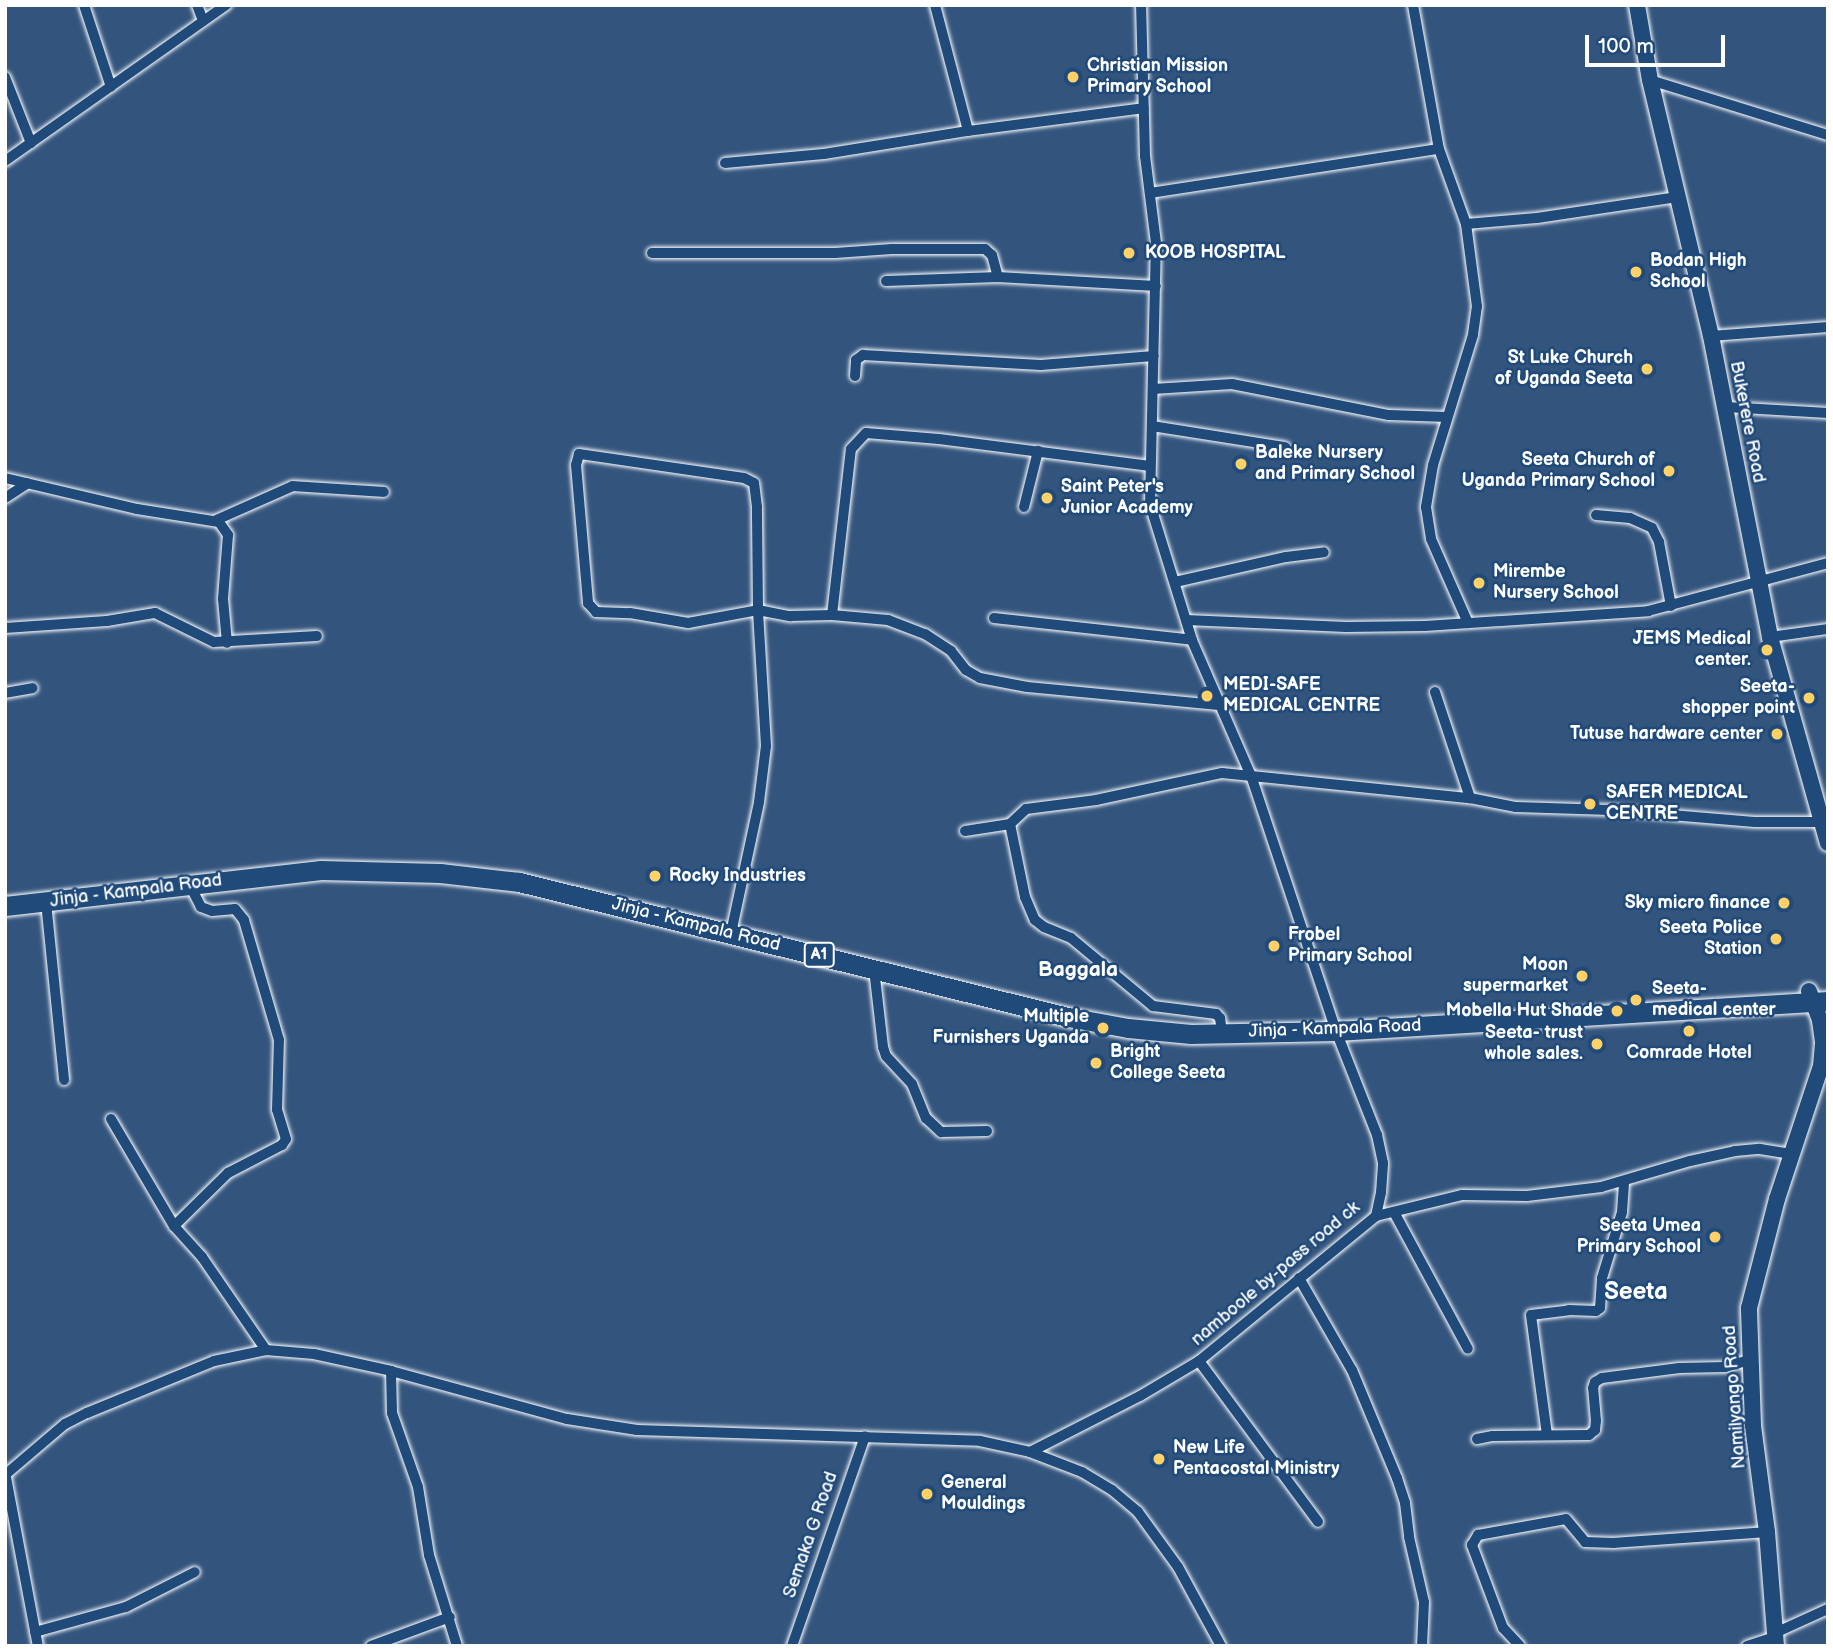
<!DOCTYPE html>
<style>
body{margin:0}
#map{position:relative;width:1833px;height:1651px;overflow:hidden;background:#33547d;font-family:"Balsamiq Sans",sans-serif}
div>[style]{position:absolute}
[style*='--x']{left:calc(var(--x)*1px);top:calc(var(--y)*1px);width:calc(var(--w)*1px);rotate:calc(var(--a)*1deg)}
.roads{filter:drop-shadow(0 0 2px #fff) drop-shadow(0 0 2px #fff)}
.minor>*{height:10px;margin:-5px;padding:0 5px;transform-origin:5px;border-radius:5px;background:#1f4a7a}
.secondary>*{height:16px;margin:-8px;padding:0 8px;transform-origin:8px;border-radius:8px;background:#1f4a7a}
.trunk>*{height:19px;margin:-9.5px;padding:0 9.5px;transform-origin:9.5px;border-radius:9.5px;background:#1f4a7a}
.dots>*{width:19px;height:19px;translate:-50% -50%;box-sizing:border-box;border:4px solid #1f4a7a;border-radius:50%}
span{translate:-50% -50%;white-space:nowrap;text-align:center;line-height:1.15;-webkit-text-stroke:5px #1f4a7a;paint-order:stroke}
.shield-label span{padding:2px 5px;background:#1f4a7a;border:2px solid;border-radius:5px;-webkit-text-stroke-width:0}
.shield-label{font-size:16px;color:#fff;font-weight:700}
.poi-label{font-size:18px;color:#fff;font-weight:700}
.left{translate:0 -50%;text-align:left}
.right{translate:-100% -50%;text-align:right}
.street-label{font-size:18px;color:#fff}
.quarter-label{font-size:21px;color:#fff;font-weight:700}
.district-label{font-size:24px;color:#fff;font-weight:700}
.frame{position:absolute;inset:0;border:7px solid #fff;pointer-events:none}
.scale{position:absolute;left:1585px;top:35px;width:140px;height:32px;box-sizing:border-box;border:4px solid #fff;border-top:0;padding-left:9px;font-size:21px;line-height:24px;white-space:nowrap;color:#fff;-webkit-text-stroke:5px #1f4a7a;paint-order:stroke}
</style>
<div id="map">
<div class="roads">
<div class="minor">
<div style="--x:84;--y:5;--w:86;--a:71.8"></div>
<div style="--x:197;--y:5;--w:17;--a:69"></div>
<div style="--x:935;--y:5;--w:130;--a:75.3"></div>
<div style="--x:1413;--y:5;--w:146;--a:79.8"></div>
<div style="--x:1439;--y:149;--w:80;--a:70.2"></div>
<div style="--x:1466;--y:224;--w:71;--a:-4.8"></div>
<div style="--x:1537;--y:218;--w:142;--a:-8.5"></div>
<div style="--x:5;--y:77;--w:71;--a:68.5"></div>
<div style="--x:1650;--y:80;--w:186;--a:17.2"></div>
<div style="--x:5;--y:161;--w:271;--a:-35.2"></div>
<div style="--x:725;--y:163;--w:99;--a:-5.2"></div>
<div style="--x:824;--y:154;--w:146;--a:-9.1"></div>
<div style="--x:968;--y:131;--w:177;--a:-7.4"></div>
<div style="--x:1150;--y:193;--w:292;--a:-8.7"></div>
<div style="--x:1466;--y:224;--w:83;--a:82.4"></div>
<div style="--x:1477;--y:306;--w:29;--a:98"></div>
<div style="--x:1473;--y:335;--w:136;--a:107.1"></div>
<div style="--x:1433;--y:465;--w:43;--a:99.5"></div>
<div style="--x:1426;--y:507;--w:32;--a:81"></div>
<div style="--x:1431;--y:539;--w:92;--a:66.2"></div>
<div style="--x:652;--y:253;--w:183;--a:0"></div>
<div style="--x:835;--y:253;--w:57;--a:-4"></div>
<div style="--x:892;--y:249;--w:93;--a:0"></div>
<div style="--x:985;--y:249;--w:9;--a:41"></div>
<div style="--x:992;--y:255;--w:23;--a:75"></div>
<div style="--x:886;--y:281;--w:112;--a:-2"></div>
<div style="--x:998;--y:277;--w:158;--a:3.3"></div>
<div style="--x:1711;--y:336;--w:117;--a:-4.4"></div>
<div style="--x:855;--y:376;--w:16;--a:-86"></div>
<div style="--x:856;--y:360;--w:9;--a:-36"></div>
<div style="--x:863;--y:355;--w:178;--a:3.2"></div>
<div style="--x:1041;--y:365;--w:113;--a:-4.6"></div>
<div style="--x:1153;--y:389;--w:79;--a:-3.6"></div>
<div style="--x:1232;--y:384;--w:160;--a:11.2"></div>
<div style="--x:1389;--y:415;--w:58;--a:2"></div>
<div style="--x:1726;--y:407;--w:102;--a:3.4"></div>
<div style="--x:1152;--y:426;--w:135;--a:9"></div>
<div style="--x:5;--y:478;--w:136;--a:13.2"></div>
<div style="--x:137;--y:509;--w:83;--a:9"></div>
<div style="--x:219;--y:522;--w:16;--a:55"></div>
<div style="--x:228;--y:535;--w:64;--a:94.5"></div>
<div style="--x:223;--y:599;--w:44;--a:84.8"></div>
<div style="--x:5;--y:498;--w:27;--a:-33"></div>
<div style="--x:1024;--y:507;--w:58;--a:-76"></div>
<div style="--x:1596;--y:515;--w:34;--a:5"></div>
<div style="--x:1630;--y:518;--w:24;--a:24"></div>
<div style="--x:1652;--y:528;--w:16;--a:63"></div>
<div style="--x:1659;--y:542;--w:65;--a:79.4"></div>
<div style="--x:214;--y:521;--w:86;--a:-23.9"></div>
<div style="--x:293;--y:486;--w:91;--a:3.8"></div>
<div style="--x:1175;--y:582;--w:114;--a:-12.7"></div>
<div style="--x:1286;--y:557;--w:38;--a:-7"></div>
<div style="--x:832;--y:615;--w:167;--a:-83.5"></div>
<div style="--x:851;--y:449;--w:22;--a:-47"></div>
<div style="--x:866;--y:433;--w:73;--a:4.7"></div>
<div style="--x:939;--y:439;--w:213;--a:7.3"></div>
<div style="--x:994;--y:618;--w:199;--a:6.3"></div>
<div style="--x:1186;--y:620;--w:160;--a:2.5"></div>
<div style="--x:1346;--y:627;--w:79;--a:-0.7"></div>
<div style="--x:1425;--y:626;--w:224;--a:-3.8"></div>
<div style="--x:1648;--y:611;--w:186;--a:-14.9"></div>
<div style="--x:5;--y:628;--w:102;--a:-3.9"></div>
<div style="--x:107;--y:621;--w:49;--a:-9.5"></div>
<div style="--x:155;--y:613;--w:66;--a:26.2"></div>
<div style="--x:214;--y:642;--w:103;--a:-3.3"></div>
<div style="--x:1770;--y:637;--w:59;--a:-7.9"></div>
<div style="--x:1435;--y:692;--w:112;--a:71.7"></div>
<div style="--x:5;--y:693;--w:28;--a:-10"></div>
<div style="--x:1010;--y:824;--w:75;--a:78.4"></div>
<div style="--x:1025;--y:897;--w:25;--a:67"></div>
<div style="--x:1035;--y:920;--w:11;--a:38"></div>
<div style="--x:1044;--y:927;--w:29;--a:22"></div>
<div style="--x:1071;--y:938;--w:107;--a:39.7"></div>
<div style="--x:1153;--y:1006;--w:64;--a:7.2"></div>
<div style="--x:1216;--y:1014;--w:6;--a:45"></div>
<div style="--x:1220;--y:1018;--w:14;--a:82"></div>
<div style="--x:965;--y:831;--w:46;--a:-8.8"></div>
<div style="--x:1010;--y:824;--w:22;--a:-43"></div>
<div style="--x:1026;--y:809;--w:71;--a:-7.3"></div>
<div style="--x:1096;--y:800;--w:129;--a:-12.1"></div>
<div style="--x:1222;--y:773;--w:249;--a:5.8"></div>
<div style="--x:1470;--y:798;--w:47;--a:11.1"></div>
<div style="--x:1516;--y:807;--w:95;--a:1.8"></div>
<div style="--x:1611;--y:810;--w:144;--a:4.8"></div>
<div style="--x:1755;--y:822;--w:68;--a:0"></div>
<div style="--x:46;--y:902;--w:179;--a:84.2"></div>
<div style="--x:731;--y:933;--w:134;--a:-77.9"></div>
<div style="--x:759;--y:802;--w:56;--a:-82.9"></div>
<div style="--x:766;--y:746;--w:136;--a:-93.4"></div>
<div style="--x:758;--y:610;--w:103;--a:-90.6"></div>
<div style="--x:757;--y:507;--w:24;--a:-97"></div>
<div style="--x:754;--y:483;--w:11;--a:-153"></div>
<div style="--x:744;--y:478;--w:167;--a:-171.7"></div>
<div style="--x:579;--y:454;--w:11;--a:105"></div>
<div style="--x:576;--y:465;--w:139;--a:85"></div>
<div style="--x:588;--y:603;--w:12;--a:48"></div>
<div style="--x:596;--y:612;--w:34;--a:2"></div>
<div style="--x:630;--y:613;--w:59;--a:9.8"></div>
<div style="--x:688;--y:623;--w:71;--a:-10.5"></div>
<div style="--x:758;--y:610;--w:33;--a:11"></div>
<div style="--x:790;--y:616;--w:42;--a:-1.4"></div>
<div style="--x:832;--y:615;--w:56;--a:5.1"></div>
<div style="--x:888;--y:620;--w:40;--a:21"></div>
<div style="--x:925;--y:634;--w:31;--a:33"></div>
<div style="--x:951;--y:651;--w:24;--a:52"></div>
<div style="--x:966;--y:670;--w:16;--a:30"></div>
<div style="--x:980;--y:678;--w:48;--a:10.8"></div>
<div style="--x:1027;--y:687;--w:193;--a:5.4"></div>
<div style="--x:874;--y:969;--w:79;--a:83.4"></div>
<div style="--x:883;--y:1047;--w:9;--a:72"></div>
<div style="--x:886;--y:1056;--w:38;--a:47"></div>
<div style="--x:912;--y:1084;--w:37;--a:68"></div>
<div style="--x:926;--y:1118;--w:21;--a:43"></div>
<div style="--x:941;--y:1132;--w:46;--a:-1.2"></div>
<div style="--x:111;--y:1119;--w:124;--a:59.5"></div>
<div style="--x:174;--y:1226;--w:42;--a:47.9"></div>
<div style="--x:202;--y:1257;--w:113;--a:55.5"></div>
<div style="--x:1395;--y:1214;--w:153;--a:61.6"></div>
<div style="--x:1376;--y:1216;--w:89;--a:-13.7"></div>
<div style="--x:1462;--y:1195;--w:65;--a:0.9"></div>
<div style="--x:1527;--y:1196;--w:75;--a:-6.9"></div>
<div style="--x:1601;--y:1187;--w:93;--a:-16.3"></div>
<div style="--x:1690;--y:1161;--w:46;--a:-12.5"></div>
<div style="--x:1735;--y:1151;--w:25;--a:-5"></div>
<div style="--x:1760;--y:1149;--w:30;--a:9"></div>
<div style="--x:174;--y:1226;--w:76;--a:-44.5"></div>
<div style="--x:228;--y:1173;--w:61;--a:-27.4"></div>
<div style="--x:282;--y:1145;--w:7;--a:-56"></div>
<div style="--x:286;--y:1139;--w:30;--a:-107"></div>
<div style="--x:277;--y:1110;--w:70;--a:-88.4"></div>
<div style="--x:279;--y:1040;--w:125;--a:-106.3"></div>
<div style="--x:244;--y:920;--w:14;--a:-129"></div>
<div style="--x:235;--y:909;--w:23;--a:175"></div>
<div style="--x:212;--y:911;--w:12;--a:-160"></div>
<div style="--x:201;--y:907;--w:25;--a:-117"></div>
<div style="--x:1299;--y:1278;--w:106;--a:60.1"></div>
<div style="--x:1352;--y:1370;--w:117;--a:67.4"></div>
<div style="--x:1397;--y:1478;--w:26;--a:72"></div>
<div style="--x:1405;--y:1503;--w:34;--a:83"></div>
<div style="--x:1409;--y:1537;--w:67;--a:77"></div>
<div style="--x:1424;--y:1602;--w:44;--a:92.6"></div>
<div style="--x:1199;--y:1361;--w:200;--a:53.5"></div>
<div style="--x:391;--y:1371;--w:42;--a:88.6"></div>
<div style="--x:392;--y:1413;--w:78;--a:70.6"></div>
<div style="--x:418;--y:1487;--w:69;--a:80.8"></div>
<div style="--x:429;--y:1555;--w:95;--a:72.9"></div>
<div style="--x:1547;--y:1435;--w:121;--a:-97.6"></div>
<div style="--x:1531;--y:1315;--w:38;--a:-7"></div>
<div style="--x:1569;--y:1310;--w:27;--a:2"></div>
<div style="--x:1596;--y:1311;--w:5;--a:-37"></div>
<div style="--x:1600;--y:1308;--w:30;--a:-86"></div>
<div style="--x:1602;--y:1278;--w:69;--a:-73.1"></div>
<div style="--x:1622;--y:1212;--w:31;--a:-86"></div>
<div style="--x:1477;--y:1439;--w:16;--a:-11"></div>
<div style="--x:1493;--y:1436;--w:96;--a:-0.6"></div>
<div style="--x:1589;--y:1435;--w:8;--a:-40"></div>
<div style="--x:1595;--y:1430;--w:9;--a:-84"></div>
<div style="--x:1596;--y:1421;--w:33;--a:-95"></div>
<div style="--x:1593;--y:1388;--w:6;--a:-72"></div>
<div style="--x:1595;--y:1382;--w:8;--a:-30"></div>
<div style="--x:1602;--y:1378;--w:78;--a:-7.4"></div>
<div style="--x:1679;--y:1368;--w:46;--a:-1.2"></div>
<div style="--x:1725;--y:1367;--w:25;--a:-16"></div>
<div style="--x:1030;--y:1452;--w:123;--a:-27"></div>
<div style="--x:1140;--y:1396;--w:69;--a:-30.7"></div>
<div style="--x:1199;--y:1361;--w:229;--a:-39.3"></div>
<div style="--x:1376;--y:1216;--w:24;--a:-78"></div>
<div style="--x:1381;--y:1193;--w:30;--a:-86"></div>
<div style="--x:1383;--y:1163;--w:29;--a:-102"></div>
<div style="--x:1377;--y:1135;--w:112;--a:-111.5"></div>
<div style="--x:1336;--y:1031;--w:269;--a:-108.4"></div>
<div style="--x:1251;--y:776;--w:148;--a:-113.5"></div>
<div style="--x:1192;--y:640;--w:142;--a:-107.2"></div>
<div style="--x:1150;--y:504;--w:261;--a:-88.7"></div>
<div style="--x:1156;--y:243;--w:88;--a:-97.2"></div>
<div style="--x:1145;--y:156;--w:151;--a:-91.5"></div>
<div style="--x:5;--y:1472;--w:177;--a:79.3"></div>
<div style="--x:5;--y:1475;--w:79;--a:-40.4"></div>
<div style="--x:65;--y:1424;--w:25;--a:-27"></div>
<div style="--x:87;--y:1413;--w:137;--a:-22.3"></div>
<div style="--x:214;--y:1361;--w:53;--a:-11.9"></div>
<div style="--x:266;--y:1350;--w:48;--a:4.8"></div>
<div style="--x:314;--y:1354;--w:79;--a:12.4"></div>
<div style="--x:391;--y:1371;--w:182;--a:15.3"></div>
<div style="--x:567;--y:1419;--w:71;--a:8.9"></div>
<div style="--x:637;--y:1430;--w:343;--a:1.8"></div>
<div style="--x:980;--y:1441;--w:51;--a:12.4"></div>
<div style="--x:1030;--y:1452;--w:56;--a:21"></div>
<div style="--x:1082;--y:1472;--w:35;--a:31"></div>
<div style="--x:1112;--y:1490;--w:34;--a:40"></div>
<div style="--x:1138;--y:1512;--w:68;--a:54"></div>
<div style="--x:1178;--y:1567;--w:90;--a:61.4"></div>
<div style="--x:35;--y:1632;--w:94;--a:-15.4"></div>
<div style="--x:126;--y:1607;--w:77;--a:-26.9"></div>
<div style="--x:1775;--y:1633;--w:58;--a:-24.4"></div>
<div style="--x:371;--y:1646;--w:84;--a:-20.2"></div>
<div style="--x:792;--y:1646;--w:222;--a:-70.8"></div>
<div style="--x:1520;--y:1646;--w:25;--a:-133"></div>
<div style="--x:1503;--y:1628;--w:89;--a:-110.5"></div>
<div style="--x:1472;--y:1545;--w:12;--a:-59"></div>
<div style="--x:1478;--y:1535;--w:89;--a:-10.3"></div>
<div style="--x:1566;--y:1519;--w:30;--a:50"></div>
<div style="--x:1585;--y:1542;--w:29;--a:2"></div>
<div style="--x:1614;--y:1543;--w:153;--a:-4.1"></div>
<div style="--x:1747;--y:1646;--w:29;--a:-18"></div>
</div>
<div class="secondary">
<div style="--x:1637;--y:5;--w:76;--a:80.2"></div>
<div style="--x:1650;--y:80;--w:263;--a:76.6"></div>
<div style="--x:1711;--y:336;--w:307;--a:78.9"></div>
<div style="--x:1770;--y:637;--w:214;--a:74.3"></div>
<div style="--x:1776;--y:1646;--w:114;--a:-94.5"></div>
<div style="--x:1767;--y:1532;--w:108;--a:-97.5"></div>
<div style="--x:1753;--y:1425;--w:117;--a:-92"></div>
<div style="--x:1749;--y:1308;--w:113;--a:-75.6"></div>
<div style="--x:1777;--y:1199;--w:140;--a:-71.7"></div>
<div style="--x:1821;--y:1066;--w:24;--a:-85"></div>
<div style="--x:1823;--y:1042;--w:22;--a:-98"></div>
<div style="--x:1820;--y:1020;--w:31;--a:-111"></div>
</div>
<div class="trunk">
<div style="--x:5;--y:906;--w:318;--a:-6.5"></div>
<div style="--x:321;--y:870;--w:119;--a:1.4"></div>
<div style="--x:440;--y:873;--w:80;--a:6.5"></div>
<div style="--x:519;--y:882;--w:565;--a:13.82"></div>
<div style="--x:1068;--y:1017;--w:61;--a:10.4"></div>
<div style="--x:1128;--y:1028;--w:63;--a:5.4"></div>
<div style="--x:1191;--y:1034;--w:145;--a:-1.2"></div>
<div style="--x:1336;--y:1031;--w:493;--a:-3.5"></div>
</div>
</div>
<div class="dots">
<div style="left:1073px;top:77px;background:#ffd166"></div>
<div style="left:1129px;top:253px;background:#ffd166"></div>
<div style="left:1636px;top:272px;background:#ffd166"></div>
<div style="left:1647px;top:369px;background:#ffd166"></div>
<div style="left:1241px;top:464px;background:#ffd166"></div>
<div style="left:1669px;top:471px;background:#ffd166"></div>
<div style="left:1047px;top:498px;background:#ffd166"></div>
<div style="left:1479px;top:583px;background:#ffd166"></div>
<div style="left:1767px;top:650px;background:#ffd166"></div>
<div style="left:1207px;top:696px;background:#ffd166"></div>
<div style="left:1809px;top:698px;background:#ffd166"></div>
<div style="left:1777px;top:734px;background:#ffd166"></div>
<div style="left:1590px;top:804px;background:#ffd166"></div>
<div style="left:655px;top:876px;background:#ffd166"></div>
<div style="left:1784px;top:903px;background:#ffd166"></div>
<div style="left:1776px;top:939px;background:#ffd166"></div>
<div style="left:1274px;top:946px;background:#ffd166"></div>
<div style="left:1582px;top:976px;background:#ffd166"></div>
<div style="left:1636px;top:1000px;background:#ffd166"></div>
<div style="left:1617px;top:1011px;background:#ffd166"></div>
<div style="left:1103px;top:1028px;background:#ffd166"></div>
<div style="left:1689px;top:1031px;background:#ffd166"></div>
<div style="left:1597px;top:1044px;background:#ffd166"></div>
<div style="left:1096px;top:1063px;background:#ffd166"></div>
<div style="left:1715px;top:1237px;background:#ffd166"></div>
<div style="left:1159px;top:1459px;background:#ffd166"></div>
<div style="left:927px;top:1494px;background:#ffd166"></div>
</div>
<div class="shield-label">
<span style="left:819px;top:955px">A1</span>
</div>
<div class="poi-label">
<span class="left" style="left:1087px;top:77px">Christian Mission<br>Primary School</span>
<span class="left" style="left:1145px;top:253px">KOOB HOSPITAL</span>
<span class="left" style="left:1650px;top:272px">Bodan High<br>School</span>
<span class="right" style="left:1633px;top:369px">St Luke Church<br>of Uganda Seeta</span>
<span class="left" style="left:1255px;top:464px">Baleke Nursery<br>and Primary School</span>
<span class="right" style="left:1655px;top:471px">Seeta Church of<br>Uganda Primary School</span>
<span class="left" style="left:1061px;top:498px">Saint Peter's<br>Junior Academy</span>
<span class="left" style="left:1493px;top:583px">Mirembe<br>Nursery School</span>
<span class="right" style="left:1751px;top:650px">JEMS Medical<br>center.</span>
<span class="left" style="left:1223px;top:696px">MEDI-SAFE<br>MEDICAL CENTRE</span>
<span class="right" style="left:1795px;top:698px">Seeta-<br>shopper point</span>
<span class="right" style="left:1763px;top:734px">Tutuse hardware center</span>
<span class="left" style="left:1606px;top:804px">SAFER MEDICAL<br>CENTRE</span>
<span class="left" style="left:669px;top:876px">Rocky Industries</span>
<span class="right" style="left:1770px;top:903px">Sky micro finance</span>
<span class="right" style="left:1762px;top:939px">Seeta Police<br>Station</span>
<span class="left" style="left:1288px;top:946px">Frobel<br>Primary School</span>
<span class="right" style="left:1568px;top:976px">Moon<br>supermarket</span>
<span class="left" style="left:1652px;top:1000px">Seeta-<br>medical center</span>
<span class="right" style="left:1603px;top:1011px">Mobella Hut Shade</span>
<span class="right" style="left:1089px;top:1028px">Multiple<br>Furnishers Uganda</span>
<span class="right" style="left:1583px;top:1044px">Seeta- trust<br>whole sales.</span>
<span class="left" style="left:1110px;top:1063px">Bright<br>College Seeta</span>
<span style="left:1689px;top:1053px">Comrade Hotel</span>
<span class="right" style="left:1701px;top:1237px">Seeta Umea<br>Primary School</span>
<span class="left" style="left:1173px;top:1459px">New Life<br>Pentacostal Ministry</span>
<span class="left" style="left:941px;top:1494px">General<br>Mouldings</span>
</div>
<div class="street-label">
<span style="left:1747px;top:422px;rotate:79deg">Bukerere Road</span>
<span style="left:136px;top:891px;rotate:-7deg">Jinja - Kampala Road</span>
<span style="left:696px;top:925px;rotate:14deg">Jinja - Kampala Road</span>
<span style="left:1335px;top:1029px;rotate:-2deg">Jinja - Kampala Road</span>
<span style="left:1276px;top:1274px;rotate:-40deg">namboole by-pass road ck</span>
<span style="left:1735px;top:1397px;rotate:-94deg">Namilyango Road</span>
<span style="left:811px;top:1535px;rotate:-71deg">Semaka G Road</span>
</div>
<div class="quarter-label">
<span style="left:1078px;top:970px">Baggala</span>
</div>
<div class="district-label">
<span style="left:1636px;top:1292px">Seeta</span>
</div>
<div class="frame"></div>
<div class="scale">100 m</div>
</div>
